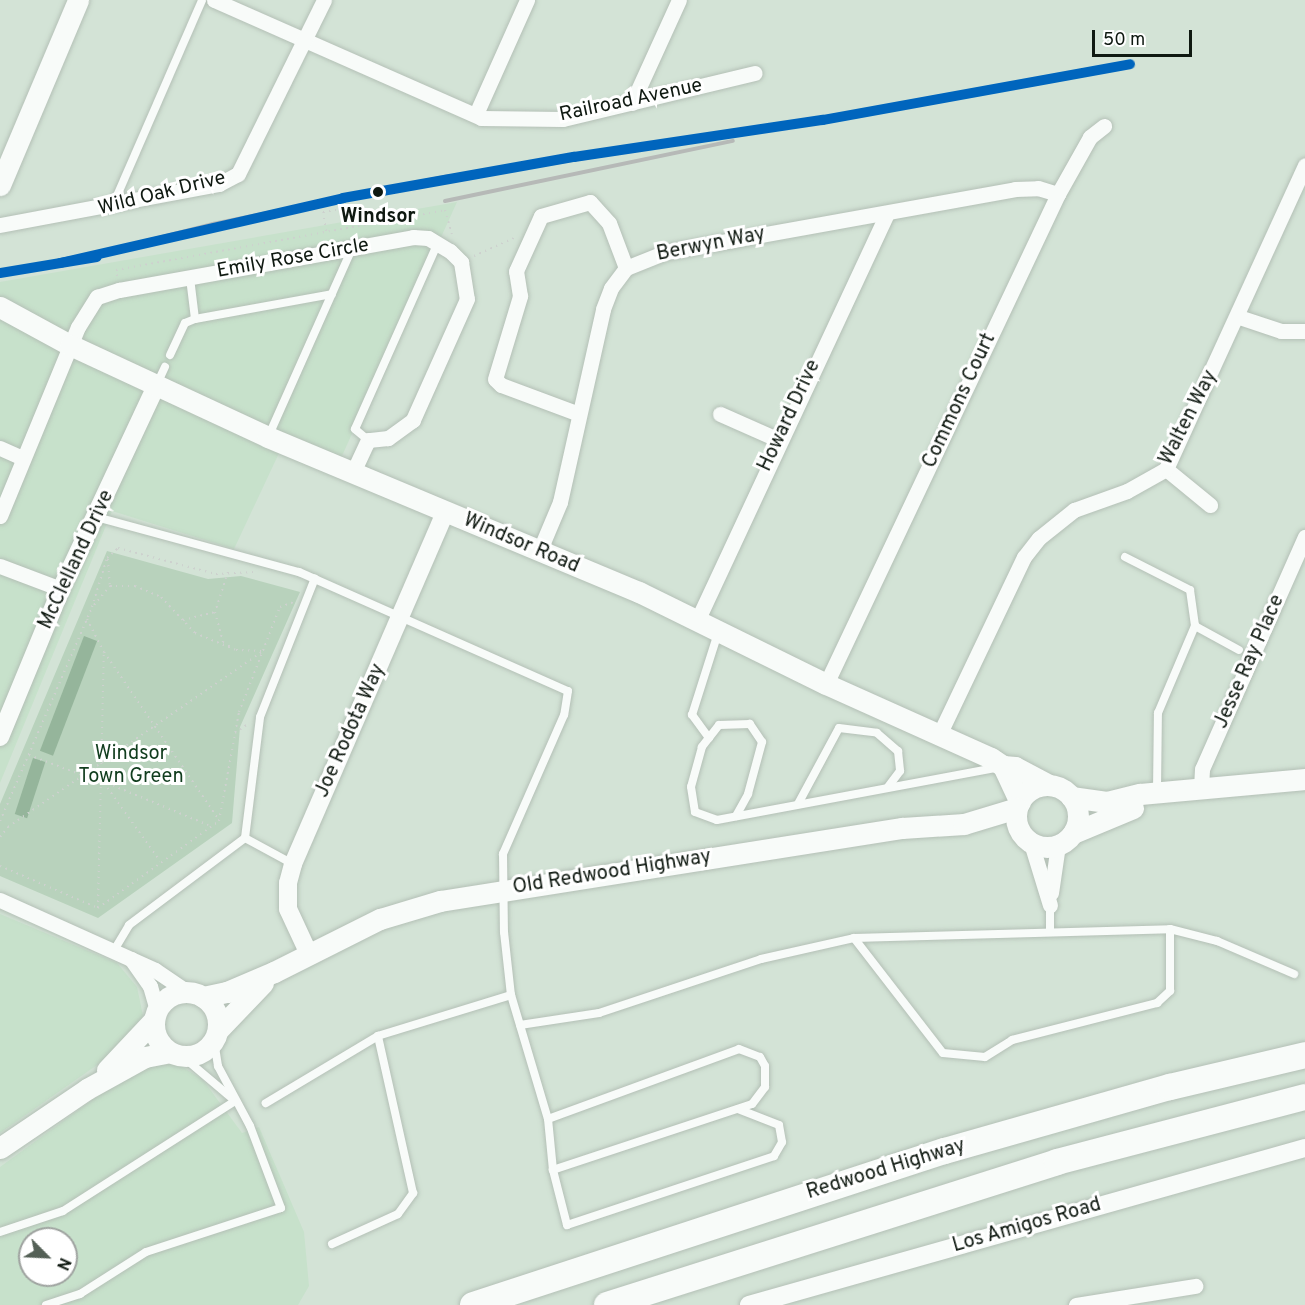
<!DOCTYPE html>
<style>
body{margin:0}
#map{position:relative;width:1305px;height:1305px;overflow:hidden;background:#d3e3d6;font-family:Overpass,sans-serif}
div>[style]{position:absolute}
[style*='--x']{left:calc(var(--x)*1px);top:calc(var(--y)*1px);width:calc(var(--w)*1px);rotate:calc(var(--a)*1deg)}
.built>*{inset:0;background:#c7e1cb}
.green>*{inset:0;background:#b8d2bc}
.water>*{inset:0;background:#95b59b;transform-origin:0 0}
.path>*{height:2px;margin-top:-1px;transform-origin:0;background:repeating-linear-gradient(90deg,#cdd1ce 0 1.5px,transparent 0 6px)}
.roads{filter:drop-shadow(0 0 2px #b4c0b6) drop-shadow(0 0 2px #b4c0b6)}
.service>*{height:8px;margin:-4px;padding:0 4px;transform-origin:4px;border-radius:4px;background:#f8fbf9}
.minor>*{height:15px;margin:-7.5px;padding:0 7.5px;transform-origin:7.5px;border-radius:7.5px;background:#f8fbf9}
.tertiary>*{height:18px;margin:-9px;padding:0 9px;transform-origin:9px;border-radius:9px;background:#f8fbf9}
.secondary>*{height:21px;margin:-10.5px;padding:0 10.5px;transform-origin:10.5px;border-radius:10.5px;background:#f8fbf9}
.secondary>.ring{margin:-10.5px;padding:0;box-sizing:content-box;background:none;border:21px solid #f8fbf9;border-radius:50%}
.motorway>*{height:26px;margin:-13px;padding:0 13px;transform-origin:13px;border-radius:13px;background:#f8fbf9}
.rail>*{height:4px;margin:-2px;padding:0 2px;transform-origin:2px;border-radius:2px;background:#b6b9b7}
.rail-1>*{height:10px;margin:-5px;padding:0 5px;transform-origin:5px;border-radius:5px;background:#0065bd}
.dots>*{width:16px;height:16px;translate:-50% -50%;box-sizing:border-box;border:3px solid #fff;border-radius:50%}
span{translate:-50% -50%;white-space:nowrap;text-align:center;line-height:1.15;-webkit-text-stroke:6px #fff;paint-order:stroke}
.street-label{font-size:20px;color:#0f1911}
.stop-label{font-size:20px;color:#0f1911;font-weight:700}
.park-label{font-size:20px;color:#113d1e}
.north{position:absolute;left:18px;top:1227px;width:60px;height:60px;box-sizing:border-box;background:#fff;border:2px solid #9fa3a0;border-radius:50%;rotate:114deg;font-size:16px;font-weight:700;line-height:24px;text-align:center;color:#0f1911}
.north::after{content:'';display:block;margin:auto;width:21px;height:27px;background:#546056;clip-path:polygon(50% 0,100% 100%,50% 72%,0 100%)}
.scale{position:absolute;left:1092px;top:30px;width:100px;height:27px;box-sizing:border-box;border:3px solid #0f1911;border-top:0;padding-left:8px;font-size:18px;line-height:21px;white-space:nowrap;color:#0f1911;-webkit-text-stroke:4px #fff;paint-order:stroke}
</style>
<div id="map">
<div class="built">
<div style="clip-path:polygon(457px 202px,341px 458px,288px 434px,234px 549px,112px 511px,0 783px,0 282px)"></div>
<div style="clip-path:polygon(0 914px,117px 963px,137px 987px,143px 1016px,107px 1058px,0 1133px)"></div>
<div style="clip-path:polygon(evenodd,156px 1060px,175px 1062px,203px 1080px,242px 1133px,259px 1127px,304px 1232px,309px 1286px,298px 1305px,0 1305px,0 1167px,139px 1066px,156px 1060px,30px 1239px,66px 1239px,66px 1275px,30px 1275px,30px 1239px)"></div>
</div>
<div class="green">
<div style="clip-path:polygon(107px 551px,208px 579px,241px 576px,300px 592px,240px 727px,232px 823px,98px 918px,0 876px,0 804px)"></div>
</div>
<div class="water">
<div style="left:84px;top:636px;width:14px;height:123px;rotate:21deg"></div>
<div style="left:33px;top:758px;width:13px;height:59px;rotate:18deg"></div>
</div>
<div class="path">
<div style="--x:326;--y:231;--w:19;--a:-99"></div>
<div style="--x:323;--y:212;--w:37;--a:-9"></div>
<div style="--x:474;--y:256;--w:46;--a:-24.3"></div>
<div style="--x:117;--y:276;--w:6;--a:-99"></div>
<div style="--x:116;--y:270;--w:334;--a:-10.3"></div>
<div style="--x:445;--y:210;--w:25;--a:74"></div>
<div style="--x:108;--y:559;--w:27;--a:86"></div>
<div style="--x:228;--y:572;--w:42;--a:108"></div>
<div style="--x:215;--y:612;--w:31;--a:75"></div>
<div style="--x:223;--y:642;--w:9;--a:32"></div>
<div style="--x:94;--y:605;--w:25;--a:-50"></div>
<div style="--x:110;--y:586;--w:25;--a:0"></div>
<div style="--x:135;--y:586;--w:28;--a:23"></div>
<div style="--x:161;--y:597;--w:50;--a:46.6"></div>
<div style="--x:195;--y:633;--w:44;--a:22.5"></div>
<div style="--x:236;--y:650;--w:26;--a:2"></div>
<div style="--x:87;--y:619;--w:37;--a:63"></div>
<div style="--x:104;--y:652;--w:204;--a:55.6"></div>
<div style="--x:183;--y:620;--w:33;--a:-14"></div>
<div style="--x:235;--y:733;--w:16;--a:-35"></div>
<div style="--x:29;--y:755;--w:57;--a:20.7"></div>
<div style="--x:102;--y:781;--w:115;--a:22.5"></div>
<div style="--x:104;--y:783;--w:96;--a:54.3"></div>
<div style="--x:0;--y:821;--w:233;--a:-66.7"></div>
<div style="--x:92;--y:607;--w:51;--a:-73"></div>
<div style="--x:107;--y:558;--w:15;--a:-42"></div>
<div style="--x:118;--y:548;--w:101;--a:14.9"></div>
<div style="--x:216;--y:574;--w:37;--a:-3"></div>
<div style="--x:0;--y:837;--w:13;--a:-51"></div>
<div style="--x:8;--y:827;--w:310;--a:-34.6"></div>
<div style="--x:0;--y:866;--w:107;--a:23.2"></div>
<div style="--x:98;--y:908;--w:149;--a:-35.7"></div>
<div style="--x:219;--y:821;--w:111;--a:-79.6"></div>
<div style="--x:239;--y:712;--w:113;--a:-68.7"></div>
<div style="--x:280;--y:607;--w:15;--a:-20"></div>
<div style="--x:98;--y:908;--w:256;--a:-88.7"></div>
</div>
<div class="roads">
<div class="service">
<div style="--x:113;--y:205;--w:223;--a:-66.5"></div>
<div style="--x:190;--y:278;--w:41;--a:83"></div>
<div style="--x:195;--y:319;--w:139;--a:-10.3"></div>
<div style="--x:170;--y:355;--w:35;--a:-65"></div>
<div style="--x:185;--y:323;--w:11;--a:-22"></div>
<div style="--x:157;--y:384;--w:19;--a:-65"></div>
<div style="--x:269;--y:435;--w:204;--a:-66"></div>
<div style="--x:368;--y:440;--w:17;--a:-140"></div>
<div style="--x:355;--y:429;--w:204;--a:-66"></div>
<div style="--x:96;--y:517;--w:210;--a:15.2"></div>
<div style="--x:299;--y:572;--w:294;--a:23.9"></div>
<div style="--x:568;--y:691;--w:24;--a:99"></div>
<div style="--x:564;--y:715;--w:152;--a:113.7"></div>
<div style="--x:503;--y:854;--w:78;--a:89.3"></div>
<div style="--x:504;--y:932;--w:63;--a:83.7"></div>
<div style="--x:511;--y:995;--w:139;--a:162.9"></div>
<div style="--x:378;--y:1036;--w:131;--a:149.1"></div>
<div style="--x:1125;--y:557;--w:73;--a:26.9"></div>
<div style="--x:1190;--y:590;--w:36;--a:82"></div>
<div style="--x:709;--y:738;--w:29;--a:-126"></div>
<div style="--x:692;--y:715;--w:86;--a:-72.4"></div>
<div style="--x:1157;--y:790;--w:77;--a:-89.3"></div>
<div style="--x:1158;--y:713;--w:95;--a:-67"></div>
<div style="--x:1195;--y:626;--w:50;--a:28.6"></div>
<div style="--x:798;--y:804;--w:86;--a:-61.7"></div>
<div style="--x:839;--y:728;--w:38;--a:7"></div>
<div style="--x:877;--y:733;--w:28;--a:41"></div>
<div style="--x:898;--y:751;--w:20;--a:84"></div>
<div style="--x:900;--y:771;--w:20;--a:127"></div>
<div style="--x:736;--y:816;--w:25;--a:-61"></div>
<div style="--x:748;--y:794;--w:54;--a:-74.9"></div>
<div style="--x:762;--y:742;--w:22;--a:-124"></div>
<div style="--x:750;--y:724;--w:31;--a:178"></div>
<div style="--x:719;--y:725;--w:28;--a:128"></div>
<div style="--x:702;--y:747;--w:41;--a:105.4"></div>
<div style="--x:691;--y:787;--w:25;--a:81"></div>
<div style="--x:695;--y:812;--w:23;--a:20"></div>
<div style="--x:717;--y:820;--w:287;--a:-10.6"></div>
<div style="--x:245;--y:838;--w:122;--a:-82.9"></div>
<div style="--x:260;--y:717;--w:149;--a:-68.4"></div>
<div style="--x:1050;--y:905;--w:27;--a:90"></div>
<div style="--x:854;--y:938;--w:145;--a:52.3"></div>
<div style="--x:943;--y:1053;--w:42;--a:5.4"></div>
<div style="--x:985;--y:1057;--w:32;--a:-32"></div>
<div style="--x:1012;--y:1040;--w:150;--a:-14.3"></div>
<div style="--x:1157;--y:1003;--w:18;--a:-43"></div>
<div style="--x:1170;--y:991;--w:62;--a:-90"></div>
<div style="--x:113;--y:952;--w:31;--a:-59"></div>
<div style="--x:129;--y:925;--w:145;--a:-36.9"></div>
<div style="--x:245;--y:838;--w:55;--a:28.4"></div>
<div style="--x:511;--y:995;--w:129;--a:73.4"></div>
<div style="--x:548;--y:1119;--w:51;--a:84.4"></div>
<div style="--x:553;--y:1170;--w:57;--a:75.7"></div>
<div style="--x:567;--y:1225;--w:218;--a:-18.4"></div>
<div style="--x:774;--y:1156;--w:16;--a:-60"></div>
<div style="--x:782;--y:1142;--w:17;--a:-100"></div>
<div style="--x:779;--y:1125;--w:44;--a:-158.7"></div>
<div style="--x:520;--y:1025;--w:80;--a:-8.6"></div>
<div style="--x:599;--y:1013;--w:171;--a:-18.4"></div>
<div style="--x:761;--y:959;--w:95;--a:-12.7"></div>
<div style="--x:854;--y:938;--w:316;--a:-1.6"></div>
<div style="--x:1170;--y:929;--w:49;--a:14.3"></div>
<div style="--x:1217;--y:941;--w:84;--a:23.2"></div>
<div style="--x:182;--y:1056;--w:68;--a:40.2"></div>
<div style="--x:548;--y:1119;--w:203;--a:-20.1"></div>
<div style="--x:739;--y:1049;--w:22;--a:21"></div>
<div style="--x:760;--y:1057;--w:10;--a:61"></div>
<div style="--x:765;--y:1066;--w:21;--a:90"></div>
<div style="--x:765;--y:1087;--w:21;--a:127"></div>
<div style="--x:752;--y:1104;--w:210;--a:161.7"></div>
<div style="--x:0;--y:1232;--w:66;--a:-18.4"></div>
<div style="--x:63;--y:1211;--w:204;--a:-32.6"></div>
<div style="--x:332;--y:1244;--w:72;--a:-24.4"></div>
<div style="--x:398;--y:1214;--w:26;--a:-54"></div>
<div style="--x:413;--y:1193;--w:161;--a:-102.6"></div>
<div style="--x:46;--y:1305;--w:36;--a:-18"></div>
<div style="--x:80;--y:1294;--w:78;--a:-32.5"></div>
<div style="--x:146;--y:1252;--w:142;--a:-18.1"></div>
<div style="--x:281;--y:1208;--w:88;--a:-110.7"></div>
<div style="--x:250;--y:1126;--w:68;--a:-118.1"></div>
<div style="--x:218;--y:1066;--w:26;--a:-99"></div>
</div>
<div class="minor">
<div style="--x:214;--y:0;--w:292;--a:23.8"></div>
<div style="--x:481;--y:118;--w:82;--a:0.7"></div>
<div style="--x:563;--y:119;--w:197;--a:-13.5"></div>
<div style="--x:632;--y:103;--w:113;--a:-65.5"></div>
<div style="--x:476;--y:114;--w:125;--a:-65.9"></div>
<div style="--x:0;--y:225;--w:223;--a:-10.6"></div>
<div style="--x:219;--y:184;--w:21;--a:-28"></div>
<div style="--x:238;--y:174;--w:194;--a:-63.7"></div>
<div style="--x:1239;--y:317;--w:44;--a:18.4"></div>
<div style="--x:1281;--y:331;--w:24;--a:0"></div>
<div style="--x:579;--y:414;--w:83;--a:-159.6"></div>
<div style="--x:501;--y:385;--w:8;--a:-135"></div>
<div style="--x:495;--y:379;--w:87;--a:-73.2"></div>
<div style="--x:520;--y:296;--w:25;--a:-99"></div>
<div style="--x:516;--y:271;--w:60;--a:-65.6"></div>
<div style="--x:541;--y:216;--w:51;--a:-15.9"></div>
<div style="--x:590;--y:202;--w:28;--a:48"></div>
<div style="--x:609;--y:223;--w:48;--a:69.3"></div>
<div style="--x:720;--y:414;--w:64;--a:23.8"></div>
<div style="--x:0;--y:448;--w:24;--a:24"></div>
<div style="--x:1166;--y:469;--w:57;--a:39.3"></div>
<div style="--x:0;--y:516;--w:204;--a:-67.6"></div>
<div style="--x:78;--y:327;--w:36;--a:-58"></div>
<div style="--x:97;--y:297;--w:23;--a:-18"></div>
<div style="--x:119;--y:290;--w:299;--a:-10.2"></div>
<div style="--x:413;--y:237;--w:15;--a:4"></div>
<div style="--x:428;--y:238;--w:26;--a:31"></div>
<div style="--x:450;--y:251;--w:16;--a:45"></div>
<div style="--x:461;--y:262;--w:37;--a:81"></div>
<div style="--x:467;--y:299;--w:133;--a:114.1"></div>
<div style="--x:413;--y:420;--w:31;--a:144"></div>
<div style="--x:388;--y:438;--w:20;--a:174"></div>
<div style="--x:368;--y:440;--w:35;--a:115"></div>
<div style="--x:539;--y:552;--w:54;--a:-67.2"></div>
<div style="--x:560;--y:502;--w:198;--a:-77.4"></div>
<div style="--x:603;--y:309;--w:22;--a:-69"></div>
<div style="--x:611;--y:288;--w:25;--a:-53"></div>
<div style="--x:626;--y:268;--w:43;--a:-21.8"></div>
<div style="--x:666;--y:252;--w:355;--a:-10.2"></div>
<div style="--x:1015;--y:189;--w:23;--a:-2"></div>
<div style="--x:1038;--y:188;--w:21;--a:17"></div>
<div style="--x:0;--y:566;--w:65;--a:20.7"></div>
<div style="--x:697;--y:621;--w:450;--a:-65"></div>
<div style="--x:826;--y:684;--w:542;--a:-64.66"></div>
<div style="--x:1058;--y:194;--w:65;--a:-60.7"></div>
<div style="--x:1090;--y:137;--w:18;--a:-38"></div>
<div style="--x:939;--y:735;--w:197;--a:-64.5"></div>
<div style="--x:1024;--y:557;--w:24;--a:-52"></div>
<div style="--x:1039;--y:538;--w:45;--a:-38.7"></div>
<div style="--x:1074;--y:510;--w:56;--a:-19.7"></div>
<div style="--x:1127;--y:491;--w:45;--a:-29.4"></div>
<div style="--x:1166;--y:469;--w:334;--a:-65.4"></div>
<div style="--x:1201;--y:788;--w:19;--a:-87"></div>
<div style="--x:1202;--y:769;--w:254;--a:-66.1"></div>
<div style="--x:1031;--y:843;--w:65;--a:73"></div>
<div style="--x:1051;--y:893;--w:49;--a:-81.7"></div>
<div style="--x:0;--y:900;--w:170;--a:24.3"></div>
<div style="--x:155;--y:970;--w:40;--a:34"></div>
<div style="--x:131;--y:959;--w:33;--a:55"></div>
<div style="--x:150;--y:986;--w:25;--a:74"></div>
<div style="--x:1076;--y:1305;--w:121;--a:-9.1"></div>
</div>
<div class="tertiary">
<div style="--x:0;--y:737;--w:160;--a:-67.6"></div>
<div style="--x:61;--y:589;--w:226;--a:-64.9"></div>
<div style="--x:308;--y:952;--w:47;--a:-114.9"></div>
<div style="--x:288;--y:909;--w:26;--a:-90"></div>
<div style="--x:288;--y:883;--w:20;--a:-75"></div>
<div style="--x:293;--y:864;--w:382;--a:-66.6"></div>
<div style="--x:749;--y:1305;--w:578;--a:-15.77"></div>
</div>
<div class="secondary">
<div style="--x:0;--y:185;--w:201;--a:-67.1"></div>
<div style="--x:0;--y:307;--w:80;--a:28.5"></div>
<div style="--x:70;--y:345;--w:218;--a:24.9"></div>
<div style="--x:268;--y:437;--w:402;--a:22.7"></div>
<div style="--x:639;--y:592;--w:208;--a:26.2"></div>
<div style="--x:826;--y:684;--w:181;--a:24.2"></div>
<div style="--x:991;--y:758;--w:14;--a:34"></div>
<div style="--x:1003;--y:766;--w:40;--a:65"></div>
<div style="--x:1003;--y:766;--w:12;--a:5"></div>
<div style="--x:1015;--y:767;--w:38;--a:28"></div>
<div class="ring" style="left:1016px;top:785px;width:41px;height:41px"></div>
<div style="--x:1071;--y:797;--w:36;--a:8"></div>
<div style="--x:1107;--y:802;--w:34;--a:-14"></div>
<div style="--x:1140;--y:794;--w:166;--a:-5.2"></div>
<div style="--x:1073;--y:833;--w:65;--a:-22.6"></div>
<div class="ring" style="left:154px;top:992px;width:43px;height:43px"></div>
<div style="--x:203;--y:997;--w:25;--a:-12"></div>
<div style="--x:227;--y:992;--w:51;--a:-23.1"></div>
<div style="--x:274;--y:972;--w:119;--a:-26.6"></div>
<div style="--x:380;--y:919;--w:63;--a:-16.7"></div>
<div style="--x:440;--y:901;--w:468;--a:-9"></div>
<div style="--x:902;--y:828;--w:62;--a:-3.7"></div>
<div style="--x:964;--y:824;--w:55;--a:-16.8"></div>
<div style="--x:218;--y:1030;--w:65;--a:-46.2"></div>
<div style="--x:107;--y:1070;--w:69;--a:-46.8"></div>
<div style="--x:0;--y:1148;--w:105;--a:-34.1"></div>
<div style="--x:87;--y:1089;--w:66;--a:-28.9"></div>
<div style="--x:145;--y:1057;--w:25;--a:-11"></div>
</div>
<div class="motorway">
<div style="--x:473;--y:1305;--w:496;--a:-18.1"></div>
<div style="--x:945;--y:1151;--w:234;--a:-15.9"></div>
<div style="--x:1170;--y:1087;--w:139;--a:-13.3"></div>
<div style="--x:607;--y:1305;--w:472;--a:-17.6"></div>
<div style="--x:1057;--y:1162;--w:256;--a:-14.7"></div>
</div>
</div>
<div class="rail">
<div style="--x:441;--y:181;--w:387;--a:-9.1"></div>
<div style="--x:823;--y:120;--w:312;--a:-10.3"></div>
<div style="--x:445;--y:201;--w:294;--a:-11.8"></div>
<div style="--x:60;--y:263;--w:158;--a:-14.3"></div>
<div style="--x:213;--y:224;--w:241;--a:-11.5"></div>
</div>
<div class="rail-1">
<div style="--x:60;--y:263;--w:290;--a:-12.9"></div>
<div style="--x:343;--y:198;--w:235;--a:-10.1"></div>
<div style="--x:574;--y:157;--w:252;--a:-8.5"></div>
<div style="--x:823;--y:120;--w:312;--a:-10.3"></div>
<div style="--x:0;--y:273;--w:98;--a:-9.4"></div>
</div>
<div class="dots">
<div style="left:378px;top:192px;background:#0f1911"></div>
</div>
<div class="street-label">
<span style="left:631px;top:101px;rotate:-12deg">Railroad Avenue</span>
<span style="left:162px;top:194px;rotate:-14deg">Wild Oak Drive</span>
<span style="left:711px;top:245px;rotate:-11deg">Berwyn Way</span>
<span style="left:293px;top:259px;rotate:-10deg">Emily Rose Circle</span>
<span style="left:960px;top:401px;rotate:-65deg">Commons Court</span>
<span style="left:790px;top:416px;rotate:-65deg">Howard Drive</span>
<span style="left:1189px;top:418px;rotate:-63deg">Walten Way</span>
<span style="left:521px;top:544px;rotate:23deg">Windsor Road</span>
<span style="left:77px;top:560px;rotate:-65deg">McClelland Drive</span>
<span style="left:1250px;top:662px;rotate:-66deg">Jesse Ray Place</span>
<span style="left:351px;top:731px;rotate:-66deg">Joe Rodota Way</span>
<span style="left:612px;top:873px;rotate:-9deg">Old Redwood Highway</span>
<span style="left:886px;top:1170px;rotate:-17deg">Redwood Highway</span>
<span style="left:1027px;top:1226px;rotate:-16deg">Los Amigos Road</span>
</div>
<div class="stop-label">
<span style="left:378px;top:217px">Windsor</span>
</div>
<div class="park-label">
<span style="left:131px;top:766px">Windsor<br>Town Green</span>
</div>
<div class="north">N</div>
<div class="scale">50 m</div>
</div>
